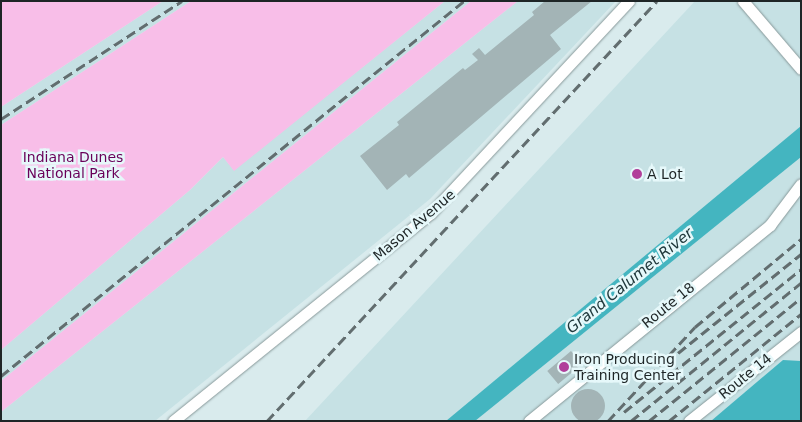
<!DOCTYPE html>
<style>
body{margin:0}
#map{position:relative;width:802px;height:422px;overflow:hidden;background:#d9ebed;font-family:"DejaVu Sans",sans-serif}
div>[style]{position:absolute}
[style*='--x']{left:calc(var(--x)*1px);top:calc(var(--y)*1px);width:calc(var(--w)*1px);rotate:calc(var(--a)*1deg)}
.built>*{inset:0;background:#c6e1e4}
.green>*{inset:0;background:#f8bee8}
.water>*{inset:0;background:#44b5c0}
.building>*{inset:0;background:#a3b4b6;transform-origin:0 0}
.round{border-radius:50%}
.roads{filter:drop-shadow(0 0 1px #879899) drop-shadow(0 0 1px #879899)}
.street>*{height:11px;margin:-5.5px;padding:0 5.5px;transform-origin:5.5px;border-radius:5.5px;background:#fff}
.rail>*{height:3px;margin-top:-1.5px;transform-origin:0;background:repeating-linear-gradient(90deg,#626d6f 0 10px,transparent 0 15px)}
.dots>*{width:14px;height:14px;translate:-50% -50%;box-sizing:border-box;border:2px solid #e6f8fa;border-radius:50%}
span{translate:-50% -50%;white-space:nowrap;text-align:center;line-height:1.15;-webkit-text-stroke:5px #e6f8fa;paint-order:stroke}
.park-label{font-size:14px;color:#690059}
.poi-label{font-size:14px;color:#1e2526}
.left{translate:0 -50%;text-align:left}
.street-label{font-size:14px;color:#1e2526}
.water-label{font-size:15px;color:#20393c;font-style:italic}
.frame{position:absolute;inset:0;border:2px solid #1e2526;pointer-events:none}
</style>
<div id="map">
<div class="built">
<div style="clip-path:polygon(163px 1px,191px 1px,1px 125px,1px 107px)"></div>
<div style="clip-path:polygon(445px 1px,471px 1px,1px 381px,1px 350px,190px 190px,223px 157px,234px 170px)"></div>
<div style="clip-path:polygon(518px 1px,616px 1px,430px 199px,155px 421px,1px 421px,1px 412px)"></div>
<div style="clip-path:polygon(695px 1px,801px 1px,801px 421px,305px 421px)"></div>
</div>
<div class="green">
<div style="clip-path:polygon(1px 1px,163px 1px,1px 107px)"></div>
<div style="clip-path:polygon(191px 1px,445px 1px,234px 171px,223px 157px,190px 190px,1px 350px,1px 125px)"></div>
<div style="clip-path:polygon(471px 1px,518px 1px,1px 412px,1px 381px)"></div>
</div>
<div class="water">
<div style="clip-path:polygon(801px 126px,801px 157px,475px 421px,446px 421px)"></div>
<div style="clip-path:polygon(783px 360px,801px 361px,801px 421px,711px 421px)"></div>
</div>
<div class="building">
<div style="clip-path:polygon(545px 1px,592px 1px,550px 35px,561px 49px,409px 178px,406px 174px,387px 190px,360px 156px,399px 125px,397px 122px,463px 68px,465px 70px,478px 60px,472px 54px,479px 48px,485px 55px,534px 15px,532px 12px)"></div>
<div style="left:571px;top:351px;width:17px;height:31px;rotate:50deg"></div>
<div class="round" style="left:571px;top:389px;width:34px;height:34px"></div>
</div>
<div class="roads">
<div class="street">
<div style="--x:743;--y:1;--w:89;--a:49.5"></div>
<div style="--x:173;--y:421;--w:331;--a:-38.9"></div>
<div style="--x:431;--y:213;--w:290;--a:-47"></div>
<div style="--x:529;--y:421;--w:311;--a:-39.1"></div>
<div style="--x:770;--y:225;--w:51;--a:-52.9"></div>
<div style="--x:689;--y:421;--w:143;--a:-38.5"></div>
</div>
</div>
<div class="rail">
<div style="--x:1;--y:119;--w:216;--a:-33.1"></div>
<div style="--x:678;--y:353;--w:158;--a:-38.8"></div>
<div style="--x:1;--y:376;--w:596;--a:-39.01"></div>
<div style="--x:624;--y:412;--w:228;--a:-38.9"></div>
<div style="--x:267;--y:421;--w:573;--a:-47.12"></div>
<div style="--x:608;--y:421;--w:128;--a:-47.2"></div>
<div style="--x:695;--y:327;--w:138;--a:-39.7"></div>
<div style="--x:631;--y:421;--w:219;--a:-39.1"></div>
<div style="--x:649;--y:421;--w:196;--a:-39"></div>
<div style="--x:669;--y:421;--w:170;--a:-39"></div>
</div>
<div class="dots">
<div style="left:637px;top:174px;background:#b13f9a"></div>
<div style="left:564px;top:367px;background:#b13f9a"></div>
</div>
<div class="park-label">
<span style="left:73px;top:165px">Indiana Dunes<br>National Park</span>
</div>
<div class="poi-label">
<span class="left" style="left:647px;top:174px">A Lot</span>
<span class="left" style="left:574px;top:367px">Iron Producing<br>Training Center</span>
</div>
<div class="street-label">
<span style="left:414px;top:225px;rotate:-40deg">Mason Avenue</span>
<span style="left:668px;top:305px;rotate:-39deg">Route 18</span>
<span style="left:745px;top:376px;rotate:-39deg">Route 14</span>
</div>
<div class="water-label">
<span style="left:630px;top:281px;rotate:-39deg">Grand Calumet River</span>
</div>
<div class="frame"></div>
</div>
